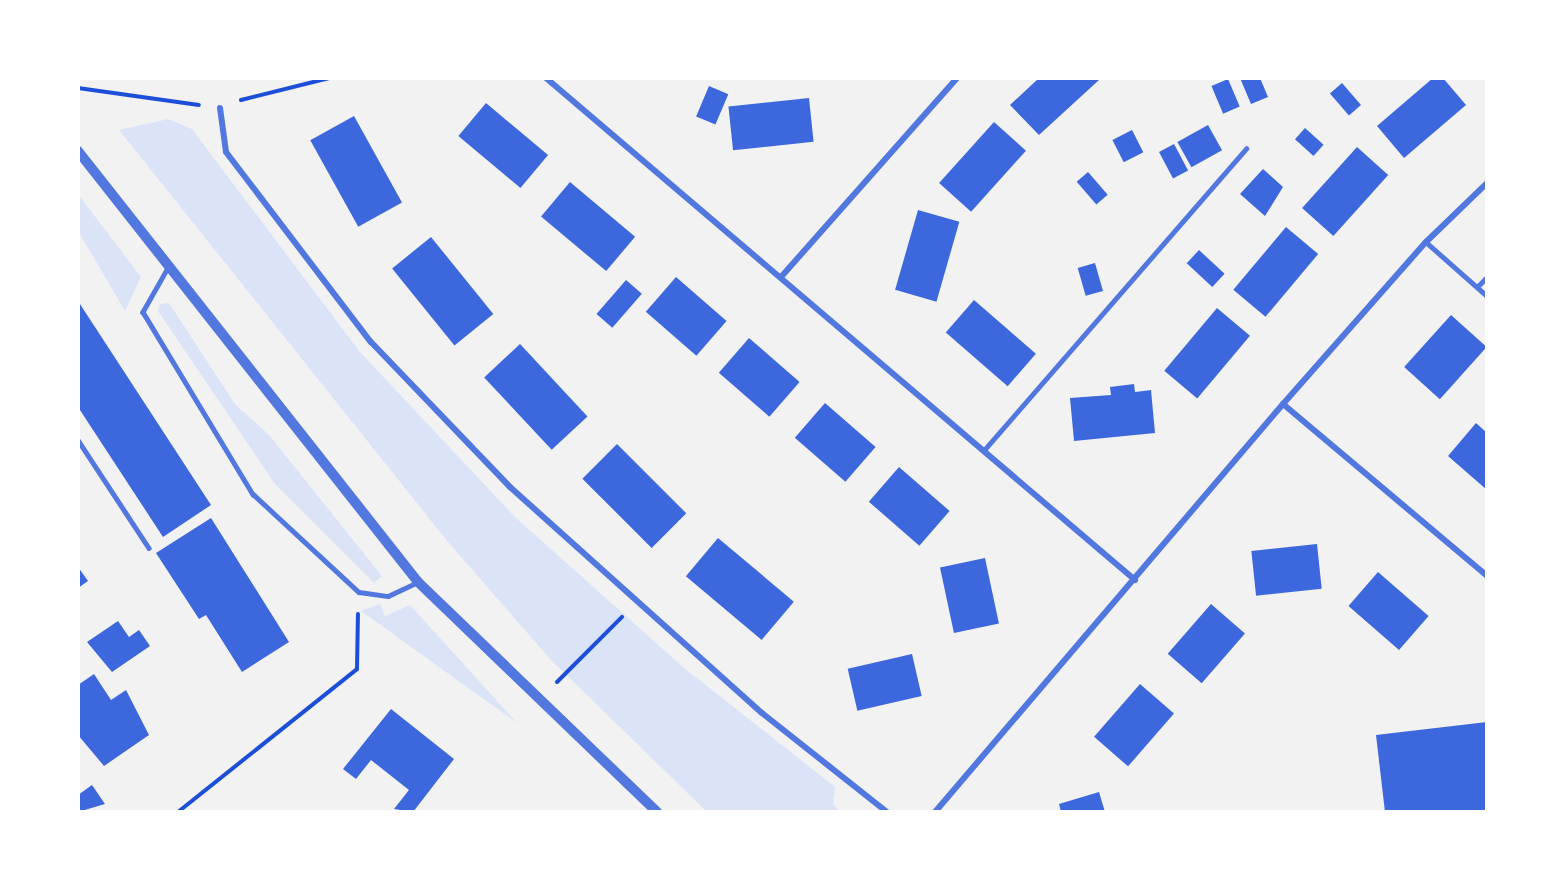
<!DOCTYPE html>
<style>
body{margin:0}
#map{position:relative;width:1565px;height:890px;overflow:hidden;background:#f2f2f2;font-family:Arial,sans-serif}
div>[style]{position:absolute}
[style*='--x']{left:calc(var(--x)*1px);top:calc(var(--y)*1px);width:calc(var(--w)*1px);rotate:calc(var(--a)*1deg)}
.green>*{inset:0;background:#dbe4f7}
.building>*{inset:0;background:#3d67dc;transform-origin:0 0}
.path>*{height:4px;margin:-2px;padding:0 2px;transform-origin:2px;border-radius:2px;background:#1d4ed8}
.service>*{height:4.5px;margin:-2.25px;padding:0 2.25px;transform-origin:2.25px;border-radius:2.25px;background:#5277de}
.minor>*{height:6px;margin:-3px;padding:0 3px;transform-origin:3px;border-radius:3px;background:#5277de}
.tertiary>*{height:10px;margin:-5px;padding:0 5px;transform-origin:5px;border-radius:5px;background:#5277de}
span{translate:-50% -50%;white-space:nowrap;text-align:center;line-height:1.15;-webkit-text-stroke:4.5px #fff;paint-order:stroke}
.frame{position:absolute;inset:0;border:80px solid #fff;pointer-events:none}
</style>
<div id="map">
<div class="green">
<div style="clip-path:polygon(168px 119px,192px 129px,360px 352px,515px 517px,683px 667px,835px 787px,833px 804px,840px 812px,707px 812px,550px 659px,448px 542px,119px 130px)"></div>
<div style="clip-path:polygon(78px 194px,141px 277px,125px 311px,78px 231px)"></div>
<div style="clip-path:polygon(169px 303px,235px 404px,270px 436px,382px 576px,374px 583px,275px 484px,158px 311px,160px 304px)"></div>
<div style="clip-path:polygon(380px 604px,385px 616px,410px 605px,517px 723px,361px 611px)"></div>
</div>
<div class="building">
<div style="clip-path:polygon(1039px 78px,1098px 78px,1099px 80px,1039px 135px,1010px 105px)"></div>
<div style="clip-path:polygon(1240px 78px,1260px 78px,1268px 97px,1251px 104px)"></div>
<div style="clip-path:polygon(1433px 78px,1443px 78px,1466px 105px,1404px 158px,1377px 126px)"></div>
<div style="left:1228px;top:79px;width:30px;height:18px;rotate:67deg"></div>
<div style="left:1342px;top:83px;width:29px;height:16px;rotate:49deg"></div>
<div style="left:709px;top:86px;width:21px;height:33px;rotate:23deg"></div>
<div style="left:809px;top:98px;width:44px;height:81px;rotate:84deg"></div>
<div style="left:486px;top:103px;width:81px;height:43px;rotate:40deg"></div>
<div style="left:354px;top:116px;width:99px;height:50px;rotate:61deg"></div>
<div style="left:994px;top:122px;width:43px;height:82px;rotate:42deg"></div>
<div style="left:1208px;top:125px;width:29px;height:35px;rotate:61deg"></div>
<div style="left:1305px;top:128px;width:25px;height:15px;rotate:42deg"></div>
<div style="left:1132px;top:130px;width:25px;height:22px;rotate:63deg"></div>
<div style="left:1174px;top:144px;width:30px;height:17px;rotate:62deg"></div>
<div style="left:1357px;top:147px;width:42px;height:82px;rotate:42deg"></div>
<div style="clip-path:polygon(1263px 169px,1283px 187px,1265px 216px,1240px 194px)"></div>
<div style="left:1088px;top:172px;width:30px;height:15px;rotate:49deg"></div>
<div style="left:570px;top:182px;width:85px;height:45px;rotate:40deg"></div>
<div style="left:918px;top:210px;width:43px;height:83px;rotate:16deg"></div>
<div style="left:1286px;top:227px;width:42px;height:82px;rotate:40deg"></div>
<div style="left:431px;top:237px;width:99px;height:50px;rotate:51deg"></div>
<div style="left:1199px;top:250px;width:35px;height:18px;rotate:43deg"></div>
<div style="left:1095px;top:263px;width:29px;height:18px;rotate:74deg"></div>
<div style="left:676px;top:277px;width:67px;height:46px;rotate:41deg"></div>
<div style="left:626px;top:280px;width:21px;height:45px;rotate:41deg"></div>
<div style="left:974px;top:300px;width:82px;height:43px;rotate:41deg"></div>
<div style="clip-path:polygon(78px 301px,211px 505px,163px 537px,78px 407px)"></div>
<div style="left:1217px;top:308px;width:43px;height:82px;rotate:40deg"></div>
<div style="left:1451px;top:315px;width:48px;height:70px;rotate:42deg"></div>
<div style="left:749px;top:338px;width:67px;height:46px;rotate:41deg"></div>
<div style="left:520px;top:344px;width:99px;height:49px;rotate:47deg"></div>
<div style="clip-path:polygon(1134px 384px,1135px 392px,1151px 390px,1155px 433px,1074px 441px,1070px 398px,1111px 395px,1110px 387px)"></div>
<div style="left:825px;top:403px;width:67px;height:46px;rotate:41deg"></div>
<div style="clip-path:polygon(1476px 423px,1487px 433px,1487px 490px,1448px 456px)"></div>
<div style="left:617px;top:444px;width:98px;height:49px;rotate:45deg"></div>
<div style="left:899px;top:467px;width:67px;height:46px;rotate:41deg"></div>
<div style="clip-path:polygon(211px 518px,289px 642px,242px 672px,206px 615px,199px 619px,156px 553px)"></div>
<div style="left:718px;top:538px;width:99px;height:50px;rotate:40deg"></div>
<div style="left:1317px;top:544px;width:45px;height:66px;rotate:84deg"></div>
<div style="left:985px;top:558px;width:67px;height:46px;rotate:78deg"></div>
<div style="clip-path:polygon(78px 567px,88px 581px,78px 588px)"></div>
<div style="left:1378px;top:572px;width:67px;height:45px;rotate:41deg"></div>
<div style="left:1211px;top:604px;width:45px;height:66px;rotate:41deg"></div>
<div style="clip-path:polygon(118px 621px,129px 637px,139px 630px,150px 646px,112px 672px,87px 642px)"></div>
<div style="left:912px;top:654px;width:43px;height:66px;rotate:77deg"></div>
<div style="clip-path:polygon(94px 674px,111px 700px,126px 690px,149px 735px,104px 766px,78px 735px,78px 685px)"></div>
<div style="left:1140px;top:684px;width:45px;height:70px;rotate:41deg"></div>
<div style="clip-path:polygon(391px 709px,454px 759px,413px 812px,394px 809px,409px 790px,371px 760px,356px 779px,343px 769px)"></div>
<div style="clip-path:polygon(1487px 722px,1487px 812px,1385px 812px,1376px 735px)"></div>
<div style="clip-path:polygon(92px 785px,105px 804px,78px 812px,78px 795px)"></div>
<div style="clip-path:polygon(1099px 792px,1105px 812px,1061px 812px,1059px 804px)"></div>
</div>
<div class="path">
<div style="--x:78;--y:88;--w:122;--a:8"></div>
<div style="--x:241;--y:100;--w:91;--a:-14"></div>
<div style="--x:557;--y:682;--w:92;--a:-45"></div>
<div style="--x:178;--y:812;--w:229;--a:-38.6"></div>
<div style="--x:357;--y:669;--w:55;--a:-89"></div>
</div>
<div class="service">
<div style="--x:1426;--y:242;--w:81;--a:41.5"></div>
<div style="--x:168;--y:268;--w:51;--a:119.6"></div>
<div style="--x:143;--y:312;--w:213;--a:58.9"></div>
<div style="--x:253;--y:494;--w:144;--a:42.8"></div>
<div style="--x:359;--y:592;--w:29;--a:8"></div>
<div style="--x:388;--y:596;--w:33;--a:-25"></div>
<div style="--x:1478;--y:286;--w:13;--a:-45"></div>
<div style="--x:78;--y:440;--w:129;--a:56.7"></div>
<div style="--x:985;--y:449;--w:398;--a:-49"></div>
</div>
<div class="minor">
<div style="--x:546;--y:78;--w:774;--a:40.44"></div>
<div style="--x:220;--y:108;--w:44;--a:82.2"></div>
<div style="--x:226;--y:152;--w:239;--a:52.7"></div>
<div style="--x:371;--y:342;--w:201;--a:46.2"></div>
<div style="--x:510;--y:487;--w:338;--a:41.9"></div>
<div style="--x:762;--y:713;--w:159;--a:38.4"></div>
<div style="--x:781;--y:277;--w:266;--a:-48.5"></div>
<div style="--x:1283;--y:404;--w:267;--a:40.1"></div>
<div style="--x:935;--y:812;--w:536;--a:-49.54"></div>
<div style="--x:1283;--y:404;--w:216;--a:-48.6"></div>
<div style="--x:1426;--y:242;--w:85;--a:-44"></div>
</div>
<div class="tertiary">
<div style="--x:78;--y:151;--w:549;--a:51.73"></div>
<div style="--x:418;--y:582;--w:332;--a:43.9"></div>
</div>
<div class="frame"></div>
</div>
